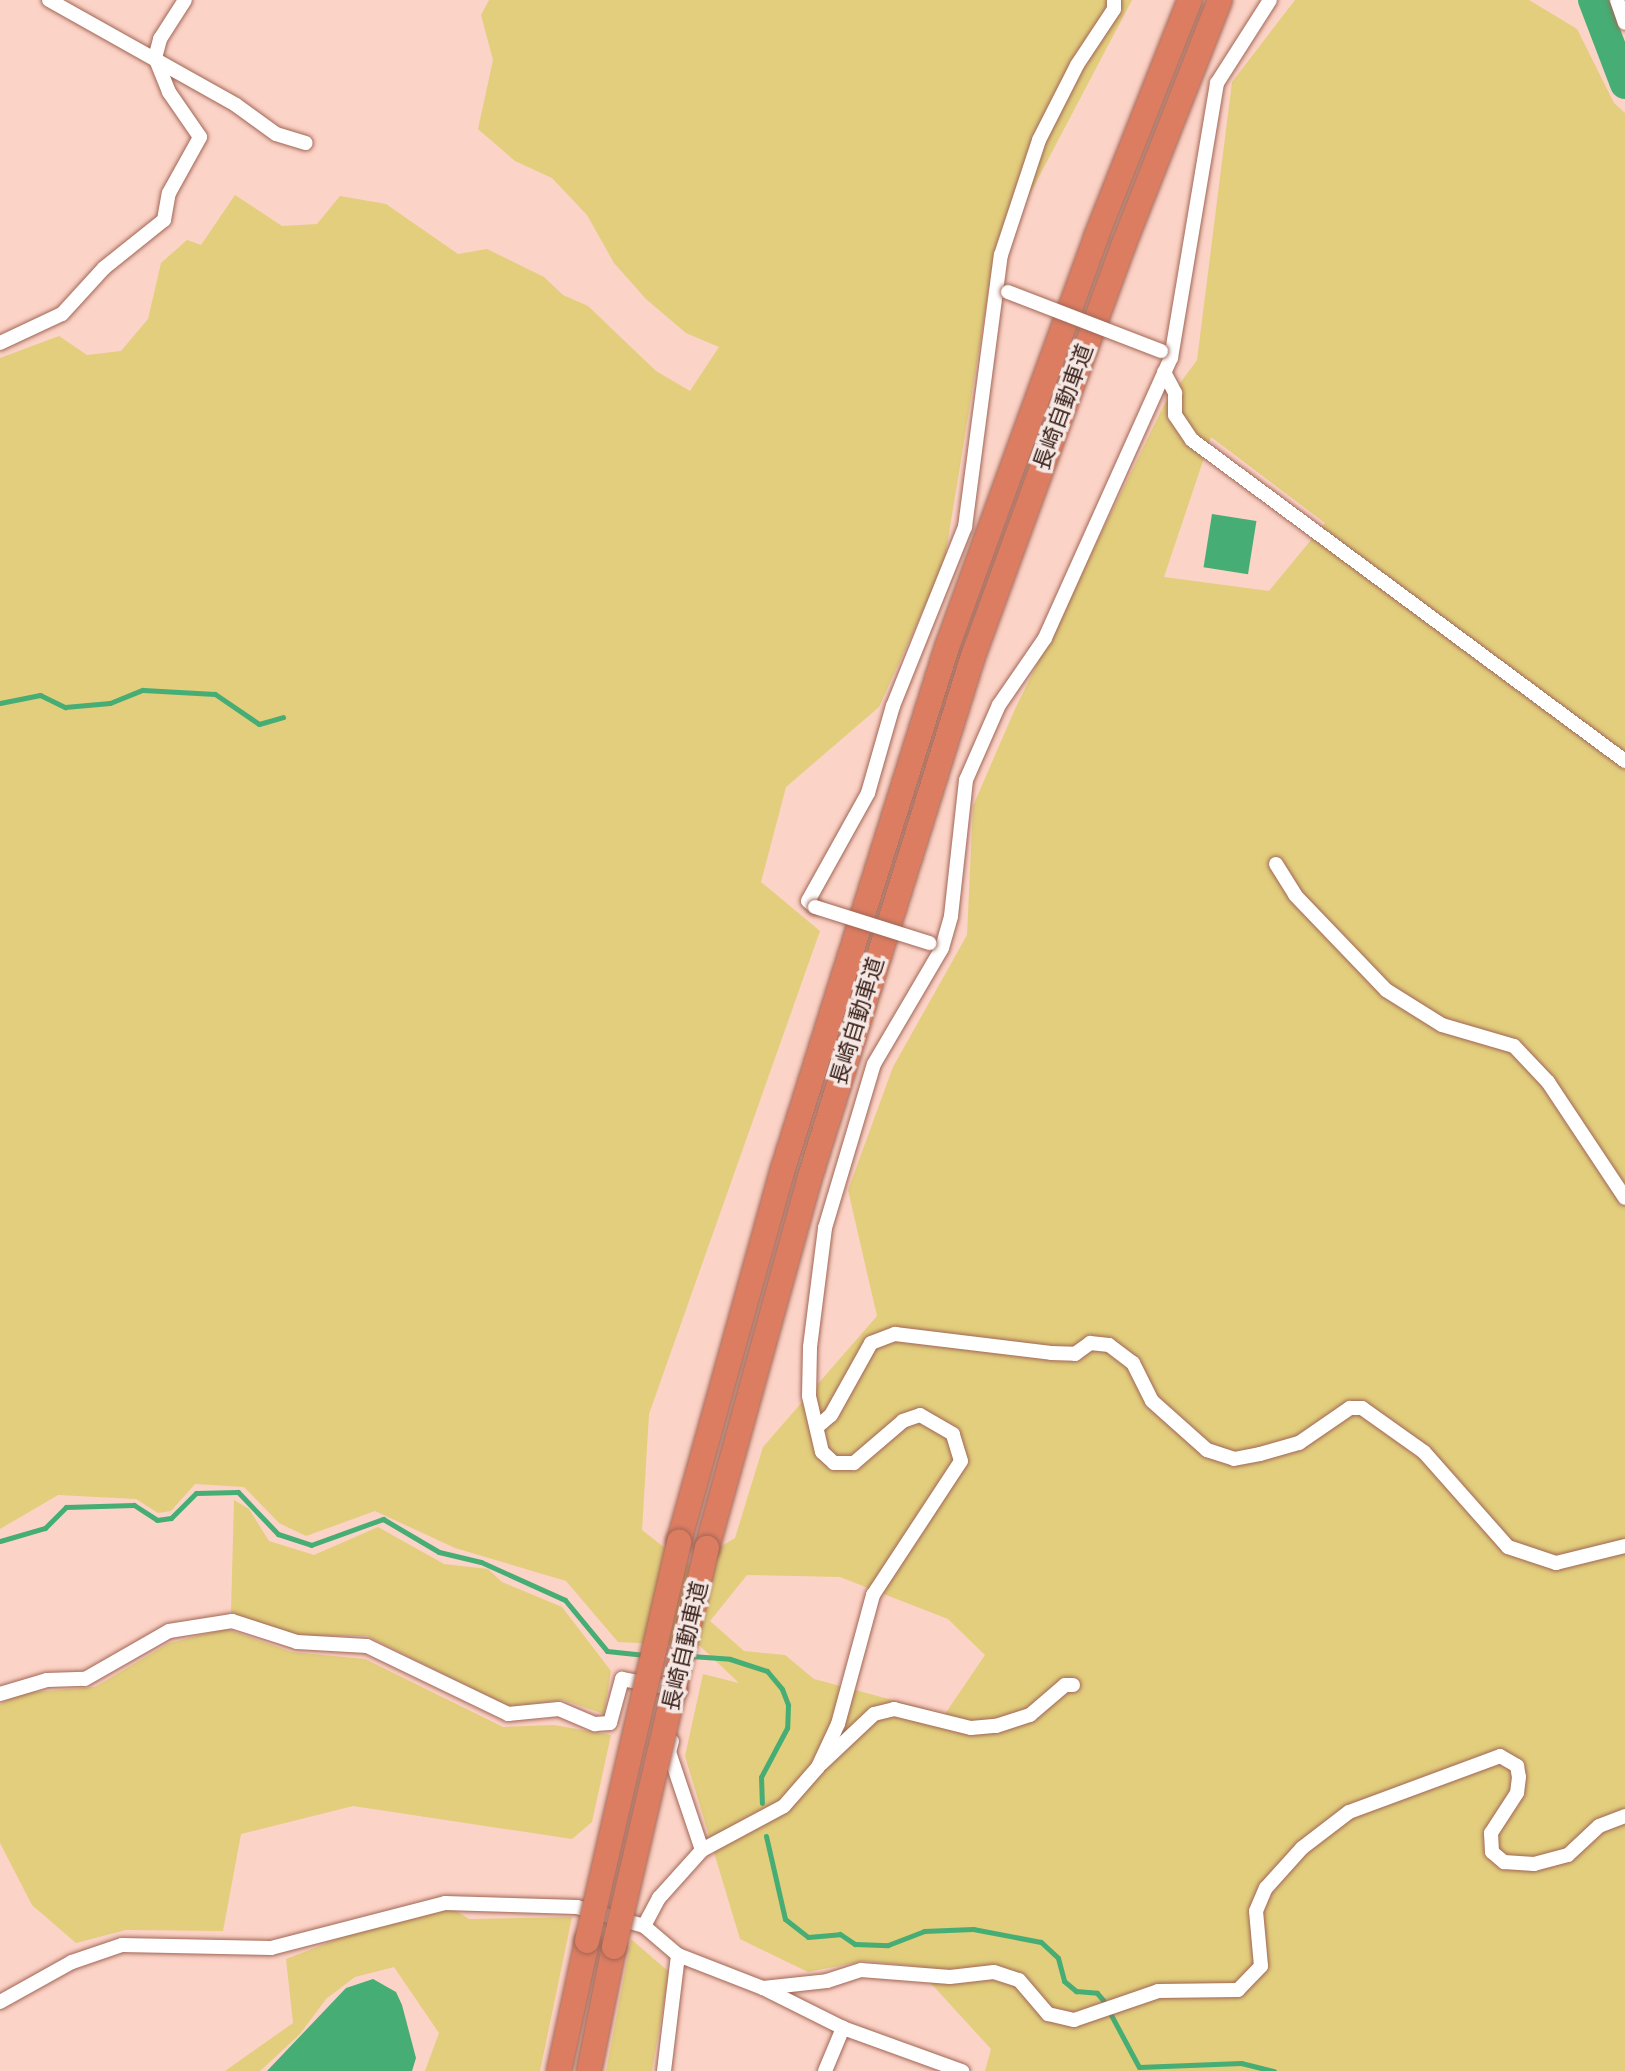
<!DOCTYPE html>
<meta charset="utf-8">
<style>
body{margin:0}
#map{position:relative;width:1625px;height:2071px;overflow:hidden;background:#fcd3c7;font-family:"Titillium Web","Noto Sans JP",sans-serif}
div>[style]{position:absolute}
[style*='--x']{left:calc(var(--x)*1px);top:calc(var(--y)*1px);width:calc(var(--w)*1px);rotate:calc(var(--a)*1deg)}
.green>*{inset:0;background:#e2ce7d}
.water>*{inset:0;background:#46ad75;transform-origin:0 0}
.stream>*{height:5px;margin:-2.5px;padding:0 2.5px;transform-origin:2.5px;border-radius:2.5px;background:#46ad75}
.river>*{height:30px;margin:-15px;padding:0 15px;transform-origin:15px;border-radius:15px;background:#46ad75}
.roads{filter:drop-shadow(0 0 2px #a16655) drop-shadow(0 0 2px #a16655)}
.minor>*{height:14px;margin:-7px;padding:0 7px;transform-origin:7px;border-radius:7px;background:#fff}
.motorway>*{height:24px;margin:-12px;padding:0 12px;transform-origin:12px;border-radius:12px;background:#dc7d62}
.bridges{filter:drop-shadow(0 0 2px #a16655) drop-shadow(0 0 2px #a16655)}
.minor-bridge>*{height:14px;margin:-7px;padding:0 7px;transform-origin:7px;border-radius:7px;background:#fff}
.motorway-bridge>*{height:24px;margin:-12px;padding:0 12px;transform-origin:12px;border-radius:12px;background:#dc7d62}
span{translate:-50% -50%;white-space:nowrap;text-align:center;line-height:1.15;-webkit-text-stroke:7px #f5e7e3;paint-order:stroke}
.street-label{font-size:22px;color:#3a211a}
</style>
<div id="map">
<div class="green">
<div style="clip-path:polygon(evenodd,489px 0,1132px 0,993px 264px,944px 564px,879px 707px,786px 787px,761px 882px,820px 931px,649px 1414px,642px 1530px,688px 1566px,735px 1538px,763px 1447px,877px 1316px,848px 1190px,893px 1067px,967px 935px,973px 806px,1015px 709px,1164px 405px,1197px 360px,1232px 82px,1295px 0,1529px 0,1577px 29px,1614px 103px,1625px 113px,1625px 2071px,985px 2071px,991px 2049px,915px 1966px,864px 1961px,808px 1972px,740px 1939px,685px 1756px,703px 1674px,739px 1683px,700px 1646px,618px 1642px,566px 1581px,455px 1548px,375px 1511px,306px 1536px,279px 1523px,244px 1487px,195px 1484px,171px 1511px,158px 1513px,136px 1499px,58px 1495px,0 1529px,0 358px,59px 336px,87px 355px,121px 351px,148px 319px,161px 263px,187px 240px,201px 245px,235px 195px,282px 226px,317px 224px,340px 196px,386px 204px,458px 254px,487px 249px,544px 277px,563px 295px,588px 306px,656px 371px,690px 391px,719px 347px,686px 333px,646px 299px,614px 263px,587px 215px,552px 178px,515px 161px,478px 129px,493px 60px,481px 15px,489px 0,1211px 437px,1325px 523px,1269px 591px,1164px 577px,1211px 437px,489px 0,747px 1575px,840px 1577px,948px 1619px,985px 1655px,945px 1714px,814px 1679px,785px 1655px,744px 1651px,710px 1621px,747px 1575px)"></div>
<div style="clip-path:polygon(234px 1500px,249px 1509px,269px 1541px,314px 1555px,378px 1527px,444px 1564px,488px 1569px,502px 1582px,562px 1607px,611px 1671px,604px 1714px,563px 1700px,510px 1707px,367px 1636px,289px 1636px,231px 1612px)"></div>
<div style="clip-path:polygon(226px 1629px,292px 1652px,365px 1659px,503px 1727px,554px 1725px,611px 1735px,592px 1822px,572px 1839px,353px 1806px,241px 1834px,223px 1931px,126px 1930px,76px 1943px,32px 1905px,0 1843px,0 1704px,23px 1693px,95px 1687px,169px 1643px)"></div>
<div style="clip-path:polygon(448px 1906px,469px 1919px,572px 1917px,540px 2071px,425px 2071px,439px 2033px,394px 1967px,355px 1977px,326px 1999px,300px 2034px,260px 2071px,225px 2071px,293px 2023px,286px 1959px,366px 1928px)"></div>
<div style="clip-path:polygon(631px 1939px,669px 1972px,652px 2071px,606px 2071px)"></div>
</div>
<div class="water">
<div style="left:1212px;top:514px;width:45px;height:54px;rotate:9deg"></div>
<div style="clip-path:polygon(373px 1979px,396px 1992px,402px 2005px,416px 2058px,412px 2071px,267px 2071px,346px 1988px)"></div>
</div>
<div class="stream">
<div style="--x:0;--y:703;--w:41;--a:-11.3"></div>
<div style="--x:40;--y:695;--w:28;--a:26"></div>
<div style="--x:65;--y:707;--w:45;--a:-5.1"></div>
<div style="--x:110;--y:703;--w:35;--a:-22"></div>
<div style="--x:143;--y:690;--w:72;--a:3.2"></div>
<div style="--x:215;--y:694;--w:53;--a:34.3"></div>
<div style="--x:259;--y:724;--w:25;--a:-16"></div>
<div style="--x:0;--y:1541;--w:47;--a:-16.1"></div>
<div style="--x:45;--y:1528;--w:30;--a:-45"></div>
<div style="--x:66;--y:1507;--w:68;--a:-1.7"></div>
<div style="--x:134;--y:1505;--w:27;--a:33"></div>
<div style="--x:157;--y:1520;--w:14;--a:-8"></div>
<div style="--x:171;--y:1518;--w:35;--a:-45"></div>
<div style="--x:196;--y:1493;--w:42;--a:-1.4"></div>
<div style="--x:238;--y:1492;--w:58;--a:46.4"></div>
<div style="--x:278;--y:1534;--w:35;--a:18"></div>
<div style="--x:311;--y:1545;--w:77;--a:-19.9"></div>
<div style="--x:383;--y:1519;--w:65;--a:30.5"></div>
<div style="--x:439;--y:1552;--w:43;--a:13.4"></div>
<div style="--x:481;--y:1562;--w:92;--a:24.3"></div>
<div style="--x:565;--y:1600;--w:66;--a:50.5"></div>
<div style="--x:607;--y:1651;--w:38;--a:6"></div>
<div style="--x:691;--y:1656;--w:39;--a:4"></div>
<div style="--x:730;--y:1659;--w:39;--a:18"></div>
<div style="--x:767;--y:1671;--w:23;--a:50"></div>
<div style="--x:782;--y:1689;--w:17;--a:69"></div>
<div style="--x:788;--y:1705;--w:23;--a:92"></div>
<div style="--x:787;--y:1728;--w:55;--a:118"></div>
<div style="--x:761;--y:1777;--w:26;--a:88"></div>
<div style="--x:766;--y:1836;--w:85;--a:77.1"></div>
<div style="--x:785;--y:1919;--w:29;--a:38"></div>
<div style="--x:808;--y:1937;--w:32;--a:-5"></div>
<div style="--x:840;--y:1934;--w:18;--a:34"></div>
<div style="--x:855;--y:1944;--w:33;--a:2"></div>
<div style="--x:888;--y:1945;--w:39;--a:-21"></div>
<div style="--x:924;--y:1931;--w:49;--a:-2.3"></div>
<div style="--x:973;--y:1929;--w:69;--a:10.8"></div>
<div style="--x:1041;--y:1942;--w:23;--a:43"></div>
<div style="--x:1058;--y:1958;--w:24;--a:75"></div>
<div style="--x:1064;--y:1981;--w:16;--a:40"></div>
<div style="--x:1076;--y:1991;--w:21;--a:5"></div>
<div style="--x:1097;--y:1993;--w:9;--a:49"></div>
<div style="--x:1103;--y:2000;--w:76;--a:61.8"></div>
<div style="--x:1139;--y:2067;--w:102;--a:-2.2"></div>
<div style="--x:1241;--y:2063;--w:34;--a:14"></div>
</div>
<div class="river">
<div style="--x:1593;--y:0;--w:90;--a:69.1"></div>
</div>
<div class="roads">
<div class="minor">
<div style="--x:49;--y:0;--w:214;--a:29.3"></div>
<div style="--x:236;--y:105;--w:49;--a:35.9"></div>
<div style="--x:276;--y:134;--w:31;--a:17"></div>
<div style="--x:1617;--y:0;--w:24;--a:71"></div>
<div style="--x:0;--y:343;--w:68;--a:-25.1"></div>
<div style="--x:62;--y:314;--w:62;--a:-47.6"></div>
<div style="--x:104;--y:268;--w:77;--a:-38.7"></div>
<div style="--x:164;--y:220;--w:27;--a:-80"></div>
<div style="--x:169;--y:193;--w:64;--a:-61"></div>
<div style="--x:200;--y:137;--w:55;--a:-124.6"></div>
<div style="--x:169;--y:92;--w:37;--a:-112"></div>
<div style="--x:155;--y:58;--w:20;--a:-75"></div>
<div style="--x:160;--y:39;--w:46;--a:-57.3"></div>
<div style="--x:1164;--y:372;--w:24;--a:62"></div>
<div style="--x:1175;--y:393;--w:22;--a:90"></div>
<div style="--x:1175;--y:415;--w:30;--a:56"></div>
<div style="--x:1192;--y:440;--w:539;--a:36.55"></div>
<div style="--x:1276;--y:864;--w:36;--a:58"></div>
<div style="--x:1295;--y:895;--w:132;--a:46.2"></div>
<div style="--x:1386;--y:990;--w:66;--a:32"></div>
<div style="--x:1442;--y:1025;--w:75;--a:16.3"></div>
<div style="--x:1514;--y:1046;--w:50;--a:46.6"></div>
<div style="--x:1548;--y:1082;--w:139;--a:56.4"></div>
<div style="--x:815;--y:907;--w:9;--a:-139"></div>
<div style="--x:808;--y:901;--w:124;--a:-60.9"></div>
<div style="--x:868;--y:793;--w:91;--a:-74"></div>
<div style="--x:893;--y:706;--w:193;--a:-68.1"></div>
<div style="--x:965;--y:527;--w:274;--a:-82.5"></div>
<div style="--x:1001;--y:255;--w:121;--a:-71.7"></div>
<div style="--x:1039;--y:140;--w:84;--a:-63.1"></div>
<div style="--x:1077;--y:65;--w:67;--a:-56.5"></div>
<div style="--x:1114;--y:9;--w:9;--a:-90"></div>
<div style="--x:817;--y:1427;--w:18;--a:-41"></div>
<div style="--x:831;--y:1415;--w:82;--a:-60.9"></div>
<div style="--x:871;--y:1343;--w:26;--a:-21"></div>
<div style="--x:895;--y:1334;--w:157;--a:6.9"></div>
<div style="--x:1051;--y:1353;--w:24;--a:2"></div>
<div style="--x:1075;--y:1354;--w:19;--a:-36"></div>
<div style="--x:1090;--y:1343;--w:19;--a:6"></div>
<div style="--x:1109;--y:1345;--w:30;--a:37"></div>
<div style="--x:1133;--y:1363;--w:42;--a:63.4"></div>
<div style="--x:1152;--y:1401;--w:74;--a:41.7"></div>
<div style="--x:1207;--y:1450;--w:28;--a:18"></div>
<div style="--x:1234;--y:1459;--w:26;--a:-11"></div>
<div style="--x:1260;--y:1454;--w:41;--a:-15.8"></div>
<div style="--x:1299;--y:1443;--w:62;--a:-34.5"></div>
<div style="--x:1350;--y:1408;--w:12;--a:0"></div>
<div style="--x:1362;--y:1408;--w:76;--a:35.4"></div>
<div style="--x:1424;--y:1452;--w:127;--a:48.5"></div>
<div style="--x:1508;--y:1547;--w:51;--a:18.4"></div>
<div style="--x:1556;--y:1563;--w:71;--a:-13.8"></div>
<div style="--x:0;--y:1694;--w:49;--a:-16.6"></div>
<div style="--x:47;--y:1680;--w:38;--a:-2"></div>
<div style="--x:85;--y:1679;--w:97;--a:-29.7"></div>
<div style="--x:169;--y:1631;--w:64;--a:-9"></div>
<div style="--x:232;--y:1621;--w:68;--a:17.9"></div>
<div style="--x:297;--y:1642;--w:70;--a:3.3"></div>
<div style="--x:367;--y:1646;--w:157;--a:25.7"></div>
<div style="--x:508;--y:1714;--w:51;--a:-5.6"></div>
<div style="--x:559;--y:1709;--w:39;--a:23"></div>
<div style="--x:595;--y:1724;--w:15;--a:-4"></div>
<div style="--x:610;--y:1723;--w:46;--a:-74.7"></div>
<div style="--x:622;--y:1679;--w:59;--a:10.7"></div>
<div style="--x:672;--y:1741;--w:11;--a:105"></div>
<div style="--x:669;--y:1752;--w:103;--a:71.4"></div>
<div style="--x:821;--y:1764;--w:73;--a:-43.3"></div>
<div style="--x:874;--y:1714;--w:21;--a:-14"></div>
<div style="--x:894;--y:1709;--w:79;--a:13.9"></div>
<div style="--x:971;--y:1728;--w:25;--a:-5"></div>
<div style="--x:996;--y:1726;--w:36;--a:-18"></div>
<div style="--x:1030;--y:1715;--w:46;--a:-40.6"></div>
<div style="--x:1065;--y:1685;--w:8;--a:0"></div>
<div style="--x:644;--y:1926;--w:32;--a:-62"></div>
<div style="--x:659;--y:1898;--w:64;--a:-48.1"></div>
<div style="--x:702;--y:1850;--w:93;--a:-28.2"></div>
<div style="--x:784;--y:1806;--w:52;--a:-48.9"></div>
<div style="--x:818;--y:1767;--w:47;--a:-65.1"></div>
<div style="--x:838;--y:1724;--w:134;--a:-74.8"></div>
<div style="--x:873;--y:1595;--w:160;--a:-56.7"></div>
<div style="--x:961;--y:1461;--w:28;--a:-107"></div>
<div style="--x:953;--y:1434;--w:38;--a:-150"></div>
<div style="--x:920;--y:1415;--w:18;--a:161"></div>
<div style="--x:903;--y:1421;--w:65;--a:139.4"></div>
<div style="--x:854;--y:1463;--w:20;--a:180"></div>
<div style="--x:834;--y:1463;--w:16;--a:-137"></div>
<div style="--x:822;--y:1452;--w:57;--a:-103.1"></div>
<div style="--x:809;--y:1396;--w:49;--a:-88.8"></div>
<div style="--x:810;--y:1347;--w:120;--a:-82.8"></div>
<div style="--x:825;--y:1228;--w:171;--a:-73.4"></div>
<div style="--x:874;--y:1064;--w:134;--a:-59.6"></div>
<div style="--x:942;--y:948;--w:33;--a:-74"></div>
<div style="--x:951;--y:916;--w:137;--a:-83.7"></div>
<div style="--x:966;--y:780;--w:82;--a:-66.3"></div>
<div style="--x:999;--y:705;--w:81;--a:-55.5"></div>
<div style="--x:1045;--y:638;--w:307;--a:-65.8"></div>
<div style="--x:1171;--y:358;--w:279;--a:-80.5"></div>
<div style="--x:1217;--y:83;--w:98;--a:-57.4"></div>
<div style="--x:763;--y:1988;--w:64;--a:-6.2"></div>
<div style="--x:827;--y:1981;--w:36;--a:-18"></div>
<div style="--x:861;--y:1970;--w:89;--a:4.5"></div>
<div style="--x:950;--y:1977;--w:44;--a:-6.5"></div>
<div style="--x:994;--y:1972;--w:26;--a:18"></div>
<div style="--x:1019;--y:1980;--w:45;--a:49.5"></div>
<div style="--x:1048;--y:2014;--w:27;--a:13"></div>
<div style="--x:1074;--y:2020;--w:89;--a:-19"></div>
<div style="--x:1158;--y:1991;--w:80;--a:-0.7"></div>
<div style="--x:1238;--y:1990;--w:33;--a:-46"></div>
<div style="--x:1261;--y:1966;--w:55;--a:-95.2"></div>
<div style="--x:1256;--y:1911;--w:25;--a:-67"></div>
<div style="--x:1266;--y:1888;--w:54;--a:-48"></div>
<div style="--x:1302;--y:1848;--w:59;--a:-37.5"></div>
<div style="--x:1349;--y:1812;--w:161;--a:-20.3"></div>
<div style="--x:1500;--y:1756;--w:20;--a:30"></div>
<div style="--x:1517;--y:1766;--w:11;--a:80"></div>
<div style="--x:1519;--y:1777;--w:16;--a:97"></div>
<div style="--x:1517;--y:1793;--w:48;--a:123"></div>
<div style="--x:1491;--y:1833;--w:19;--a:87"></div>
<div style="--x:1492;--y:1852;--w:16;--a:40"></div>
<div style="--x:1504;--y:1862;--w:30;--a:4"></div>
<div style="--x:1534;--y:1864;--w:35;--a:-15"></div>
<div style="--x:1568;--y:1855;--w:42;--a:-43.1"></div>
<div style="--x:1599;--y:1826;--w:28;--a:-21"></div>
<div style="--x:0;--y:2002;--w:82;--a:-29.1"></div>
<div style="--x:72;--y:1962;--w:53;--a:-18.8"></div>
<div style="--x:122;--y:1945;--w:149;--a:1.2"></div>
<div style="--x:271;--y:1948;--w:180;--a:-14.5"></div>
<div style="--x:445;--y:1903;--w:132;--a:1.7"></div>
<div style="--x:577;--y:1907;--w:70;--a:15.8"></div>
<div style="--x:644;--y:1926;--w:45;--a:40.5"></div>
<div style="--x:678;--y:1955;--w:91;--a:21.2"></div>
<div style="--x:763;--y:1988;--w:89;--a:26.6"></div>
<div style="--x:843;--y:2028;--w:127;--a:19.9"></div>
<div style="--x:664;--y:2071;--w:117;--a:-83.1"></div>
<div style="--x:825;--y:2071;--w:47;--a:-67.3"></div>
</div>
<div class="motorway">
<div style="--x:679;--y:1541;--w:383;--a:-74.4"></div>
<div style="--x:782;--y:1172;--w:550;--a:-72.55"></div>
<div style="--x:947;--y:647;--w:436;--a:-70"></div>
<div style="--x:1096;--y:237;--w:255;--a:-68.4"></div>
<div style="--x:707;--y:1548;--w:382;--a:-74.5"></div>
<div style="--x:809;--y:1180;--w:549;--a:-72.62"></div>
<div style="--x:973;--y:656;--w:437;--a:-69.9"></div>
<div style="--x:1123;--y:246;--w:264;--a:-68.5"></div>
<div style="--x:559;--y:2071;--w:133;--a:-77.8"></div>
<div style="--x:589;--y:2071;--w:126;--a:-78.6"></div>
</div>
</div>
<div class="bridges">
<div class="minor-bridge">
<div style="--x:1008;--y:292;--w:164;--a:21.1"></div>
<div style="--x:815;--y:907;--w:120;--a:17.5"></div>
</div>
<div class="motorway-bridge">
<div style="--x:587;--y:1941;--w:410;--a:-77"></div>
<div style="--x:614;--y:1947;--w:410;--a:-76.9"></div>
</div>
</div>
<div class="street-label">
<span style="left:1063px;top:407px;rotate:-70deg">長崎自動車道</span>
<span style="left:857px;top:1021px;rotate:-73deg">長崎自動車道</span>
<span style="left:685px;top:1646px;rotate:-77deg">長崎自動車道</span>
</div>
</div>
